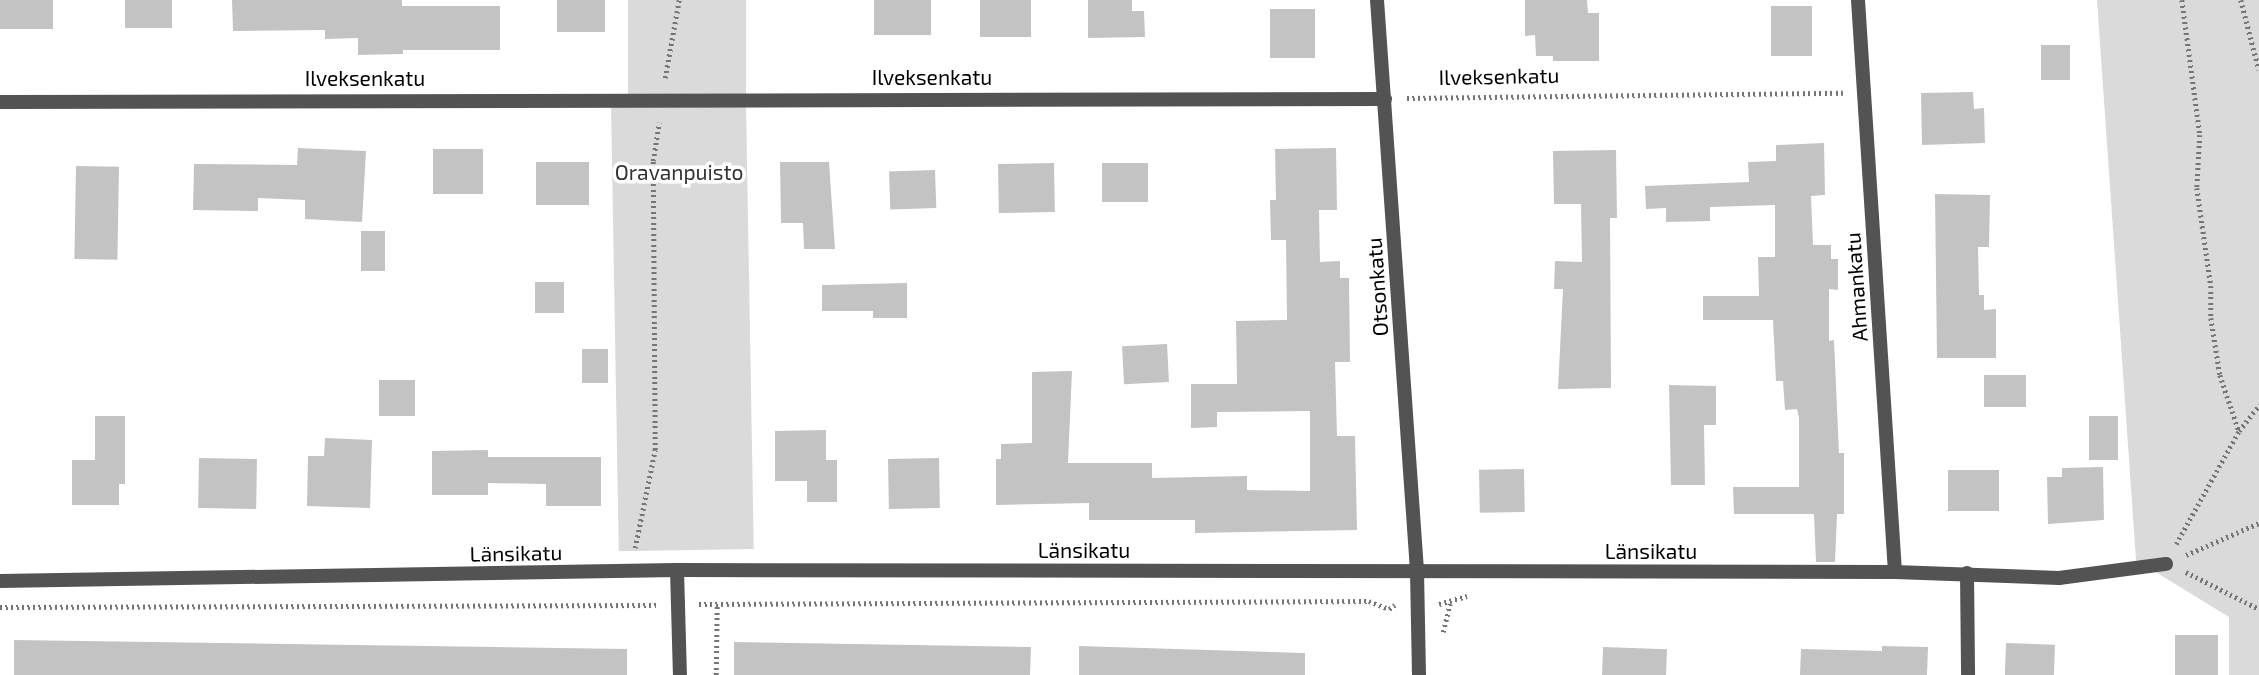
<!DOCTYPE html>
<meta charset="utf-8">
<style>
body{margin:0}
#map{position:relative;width:2259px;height:675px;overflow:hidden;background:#fff;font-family:"Exo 2",sans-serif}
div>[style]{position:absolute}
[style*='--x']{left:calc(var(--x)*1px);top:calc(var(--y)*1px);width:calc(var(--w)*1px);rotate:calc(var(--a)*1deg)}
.green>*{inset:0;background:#dadada;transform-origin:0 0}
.building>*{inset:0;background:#c3c3c3;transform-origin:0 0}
.path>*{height:4.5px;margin-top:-2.25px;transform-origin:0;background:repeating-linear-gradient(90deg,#757575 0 2px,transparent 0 5.5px)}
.minor>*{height:14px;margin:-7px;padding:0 7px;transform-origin:7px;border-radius:7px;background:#535353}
span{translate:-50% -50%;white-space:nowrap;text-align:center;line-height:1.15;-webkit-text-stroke:7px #fff;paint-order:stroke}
.street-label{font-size:21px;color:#000}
.park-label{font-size:21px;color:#313131}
</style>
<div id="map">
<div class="green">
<div style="left:628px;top:0;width:118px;height:97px"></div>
<div style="clip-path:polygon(2097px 0,2259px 0,2259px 675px,2229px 675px,2229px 617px,2136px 560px)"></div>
<div style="left:746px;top:104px;width:445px;height:135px;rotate:89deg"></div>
</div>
<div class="building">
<div style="left:0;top:0;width:53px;height:29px"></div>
<div style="left:125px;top:0;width:47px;height:28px"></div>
<div style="clip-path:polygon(232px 0,402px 0,402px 6px,500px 6px,500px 50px,403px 50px,403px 54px,358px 55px,358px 38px,325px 39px,325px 30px,233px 31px)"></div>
<div style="left:557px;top:0;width:48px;height:32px"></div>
<div style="left:874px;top:0;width:57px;height:35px"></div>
<div style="left:980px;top:0;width:51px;height:37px"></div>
<div style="clip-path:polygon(1088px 0,1132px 0,1132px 11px,1144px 11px,1145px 37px,1088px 38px)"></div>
<div style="clip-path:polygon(1525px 0,1587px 0,1588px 13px,1599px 13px,1599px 61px,1553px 61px,1553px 56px,1536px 56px,1535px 35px,1525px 36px)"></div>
<div style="left:1771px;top:6px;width:41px;height:50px"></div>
<div style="left:1270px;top:9px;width:45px;height:49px"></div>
<div style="left:2041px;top:45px;width:29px;height:35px"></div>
<div style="clip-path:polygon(1973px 92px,1974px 109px,1984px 108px,1985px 143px,1922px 145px,1921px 93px)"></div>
<div style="clip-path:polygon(1824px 143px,1825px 195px,1811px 196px,1813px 245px,1831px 245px,1831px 259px,1838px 259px,1838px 290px,1829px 289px,1829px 341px,1834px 340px,1839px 453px,1844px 453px,1844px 514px,1837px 514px,1835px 562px,1816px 562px,1814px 514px,1734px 514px,1733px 487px,1799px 487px,1799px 418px,1797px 409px,1785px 410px,1783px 381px,1776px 381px,1773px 320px,1703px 320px,1703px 296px,1759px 296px,1758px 257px,1775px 257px,1775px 205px,1710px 207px,1710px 221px,1666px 222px,1666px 208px,1646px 209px,1645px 186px,1749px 182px,1748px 162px,1776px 161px,1776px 145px)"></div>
<div style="clip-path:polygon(298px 148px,366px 151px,362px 222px,305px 219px,305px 200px,258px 198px,258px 211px,193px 210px,194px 164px,297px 165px)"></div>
<div style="clip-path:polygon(1336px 148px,1337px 210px,1319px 210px,1320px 262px,1340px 261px,1340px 278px,1349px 278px,1350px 362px,1335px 362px,1337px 436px,1355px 436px,1357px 530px,1195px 533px,1195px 520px,1089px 520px,1089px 503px,996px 505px,996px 459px,1001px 459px,1001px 444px,1032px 443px,1032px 372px,1072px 371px,1068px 463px,1152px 463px,1152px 478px,1247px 476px,1247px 490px,1310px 491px,1310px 411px,1217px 412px,1217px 427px,1191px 428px,1191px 384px,1237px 384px,1236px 321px,1287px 320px,1286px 240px,1271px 240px,1270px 200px,1276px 200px,1275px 149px)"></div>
<div style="left:433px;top:149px;width:50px;height:45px"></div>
<div style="clip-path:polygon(1616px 150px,1617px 218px,1610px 218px,1611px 388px,1558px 389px,1563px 289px,1554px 289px,1555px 261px,1582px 262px,1581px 204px,1554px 204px,1553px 151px)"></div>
<div style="left:589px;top:162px;width:43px;height:53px;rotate:90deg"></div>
<div style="clip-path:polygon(780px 162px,829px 162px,835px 249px,804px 249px,803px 223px,781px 223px)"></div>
<div style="left:1054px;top:163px;width:49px;height:56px;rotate:89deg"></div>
<div style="left:1148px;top:163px;width:39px;height:46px;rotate:90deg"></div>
<div style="left:76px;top:166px;width:43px;height:93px;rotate:1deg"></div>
<div style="left:935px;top:170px;width:38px;height:46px;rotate:88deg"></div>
<div style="clip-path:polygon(1935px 194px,1990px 195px,1989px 247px,1978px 247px,1979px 295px,1984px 295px,1984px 310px,1996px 309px,1996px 358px,1937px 358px)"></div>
<div style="left:361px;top:231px;width:24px;height:40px"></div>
<div style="left:564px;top:282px;width:31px;height:29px;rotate:90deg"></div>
<div style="clip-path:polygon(907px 283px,907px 318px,873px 318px,873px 311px,822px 311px,822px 285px)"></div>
<div style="left:1167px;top:344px;width:38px;height:45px;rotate:87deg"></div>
<div style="left:582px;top:349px;width:26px;height:34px"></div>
<div style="left:1984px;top:375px;width:42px;height:32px"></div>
<div style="left:379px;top:380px;width:36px;height:36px"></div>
<div style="clip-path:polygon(1669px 385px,1716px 386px,1716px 425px,1704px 425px,1705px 485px,1671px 485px)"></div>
<div style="clip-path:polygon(95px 416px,125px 416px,125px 484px,119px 484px,119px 505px,72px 505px,72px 460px,95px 460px)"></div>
<div style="left:2089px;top:416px;width:29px;height:44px"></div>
<div style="clip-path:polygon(826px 430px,826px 460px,837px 460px,837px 502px,807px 502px,807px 481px,775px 481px,775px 431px)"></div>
<div style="clip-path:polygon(325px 438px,372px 440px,370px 508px,307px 506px,308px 456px,324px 456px)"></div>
<div style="clip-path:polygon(488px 450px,488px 457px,601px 457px,601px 506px,546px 506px,546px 484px,488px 483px,488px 495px,432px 495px,432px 451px)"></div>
<div style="left:199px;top:458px;width:58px;height:50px;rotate:1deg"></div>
<div style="left:939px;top:458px;width:50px;height:51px;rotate:89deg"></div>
<div style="clip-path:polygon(2103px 467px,2104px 520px,2048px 524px,2047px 477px,2062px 477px,2062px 468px)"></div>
<div style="left:1524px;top:469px;width:43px;height:45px;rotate:89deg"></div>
<div style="left:1999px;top:470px;width:41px;height:51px;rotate:90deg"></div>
<div style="left:2175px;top:635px;width:43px;height:40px"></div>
<div style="clip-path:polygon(14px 640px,627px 649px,627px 675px,14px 675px)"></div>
<div style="clip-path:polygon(734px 642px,1031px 647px,1030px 675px,734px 675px)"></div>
<div style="left:2006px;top:643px;width:49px;height:32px;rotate:2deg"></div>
<div style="clip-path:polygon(1079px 646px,1305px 653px,1305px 675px,1079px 675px)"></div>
<div style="clip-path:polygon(1882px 646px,1928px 647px,1927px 675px,1800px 675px,1801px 649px,1882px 651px)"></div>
<div style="left:1603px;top:647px;width:64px;height:28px;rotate:2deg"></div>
</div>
<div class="path">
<div style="--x:2182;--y:0;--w:136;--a:82.4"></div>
<div style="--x:2200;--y:135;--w:53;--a:93.2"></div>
<div style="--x:2197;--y:188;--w:99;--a:81.9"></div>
<div style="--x:2211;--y:286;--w:32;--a:90"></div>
<div style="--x:2211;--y:318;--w:58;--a:81"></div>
<div style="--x:2220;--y:375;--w:59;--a:71.3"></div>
<div style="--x:2241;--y:0;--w:72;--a:75.6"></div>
<div style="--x:665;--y:78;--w:79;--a:-79.8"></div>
<div style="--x:1407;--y:98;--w:436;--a:-0.7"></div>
<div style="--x:2176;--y:544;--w:129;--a:-60.9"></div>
<div style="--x:2239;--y:431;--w:33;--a:-52"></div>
<div style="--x:635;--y:548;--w:100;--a:-78.5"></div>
<div style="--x:655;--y:450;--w:289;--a:-90.4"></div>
<div style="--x:653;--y:161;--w:39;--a:-81"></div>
<div style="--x:2186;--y:555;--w:80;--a:-23.7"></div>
<div style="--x:2186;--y:572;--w:82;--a:26.9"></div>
<div style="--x:699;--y:604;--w:670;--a:-0.26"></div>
<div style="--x:1369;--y:601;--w:22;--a:22"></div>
<div style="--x:1389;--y:609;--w:7;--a:-34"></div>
<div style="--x:1439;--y:604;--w:29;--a:-16"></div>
<div style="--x:0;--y:607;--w:656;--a:-0.17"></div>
<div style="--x:1443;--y:632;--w:29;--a:-76"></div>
<div style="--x:716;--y:675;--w:70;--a:-89.2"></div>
</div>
<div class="minor">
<div style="--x:1377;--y:0;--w:572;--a:85.99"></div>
<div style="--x:1417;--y:571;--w:104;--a:88.9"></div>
<div style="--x:1858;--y:0;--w:573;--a:86.3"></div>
<div style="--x:0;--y:102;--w:1385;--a:-0.12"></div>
<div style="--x:677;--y:570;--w:105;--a:88.4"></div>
<div style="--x:1967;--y:573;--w:102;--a:89.4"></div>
<div style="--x:0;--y:581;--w:677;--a:-0.93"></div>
<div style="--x:677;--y:570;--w:1218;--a:0.09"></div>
<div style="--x:1895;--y:572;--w:164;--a:2.1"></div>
<div style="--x:2059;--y:578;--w:108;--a:-7.5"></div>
</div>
<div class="street-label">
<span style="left:1499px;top:76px;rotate:-1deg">Ilveksenkatu</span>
<span style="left:932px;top:77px">Ilveksenkatu</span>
<span style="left:365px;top:78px">Ilveksenkatu</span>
<span style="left:1377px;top:287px;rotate:-94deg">Otsonkatu</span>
<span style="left:1856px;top:287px;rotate:-94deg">Ahmankatu</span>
<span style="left:1084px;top:550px">Länsikatu</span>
<span style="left:1651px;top:551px">Länsikatu</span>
<span style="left:516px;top:553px;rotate:-1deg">Länsikatu</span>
</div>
<div class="park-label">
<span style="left:679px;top:172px">Oravanpuisto</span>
</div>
</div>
